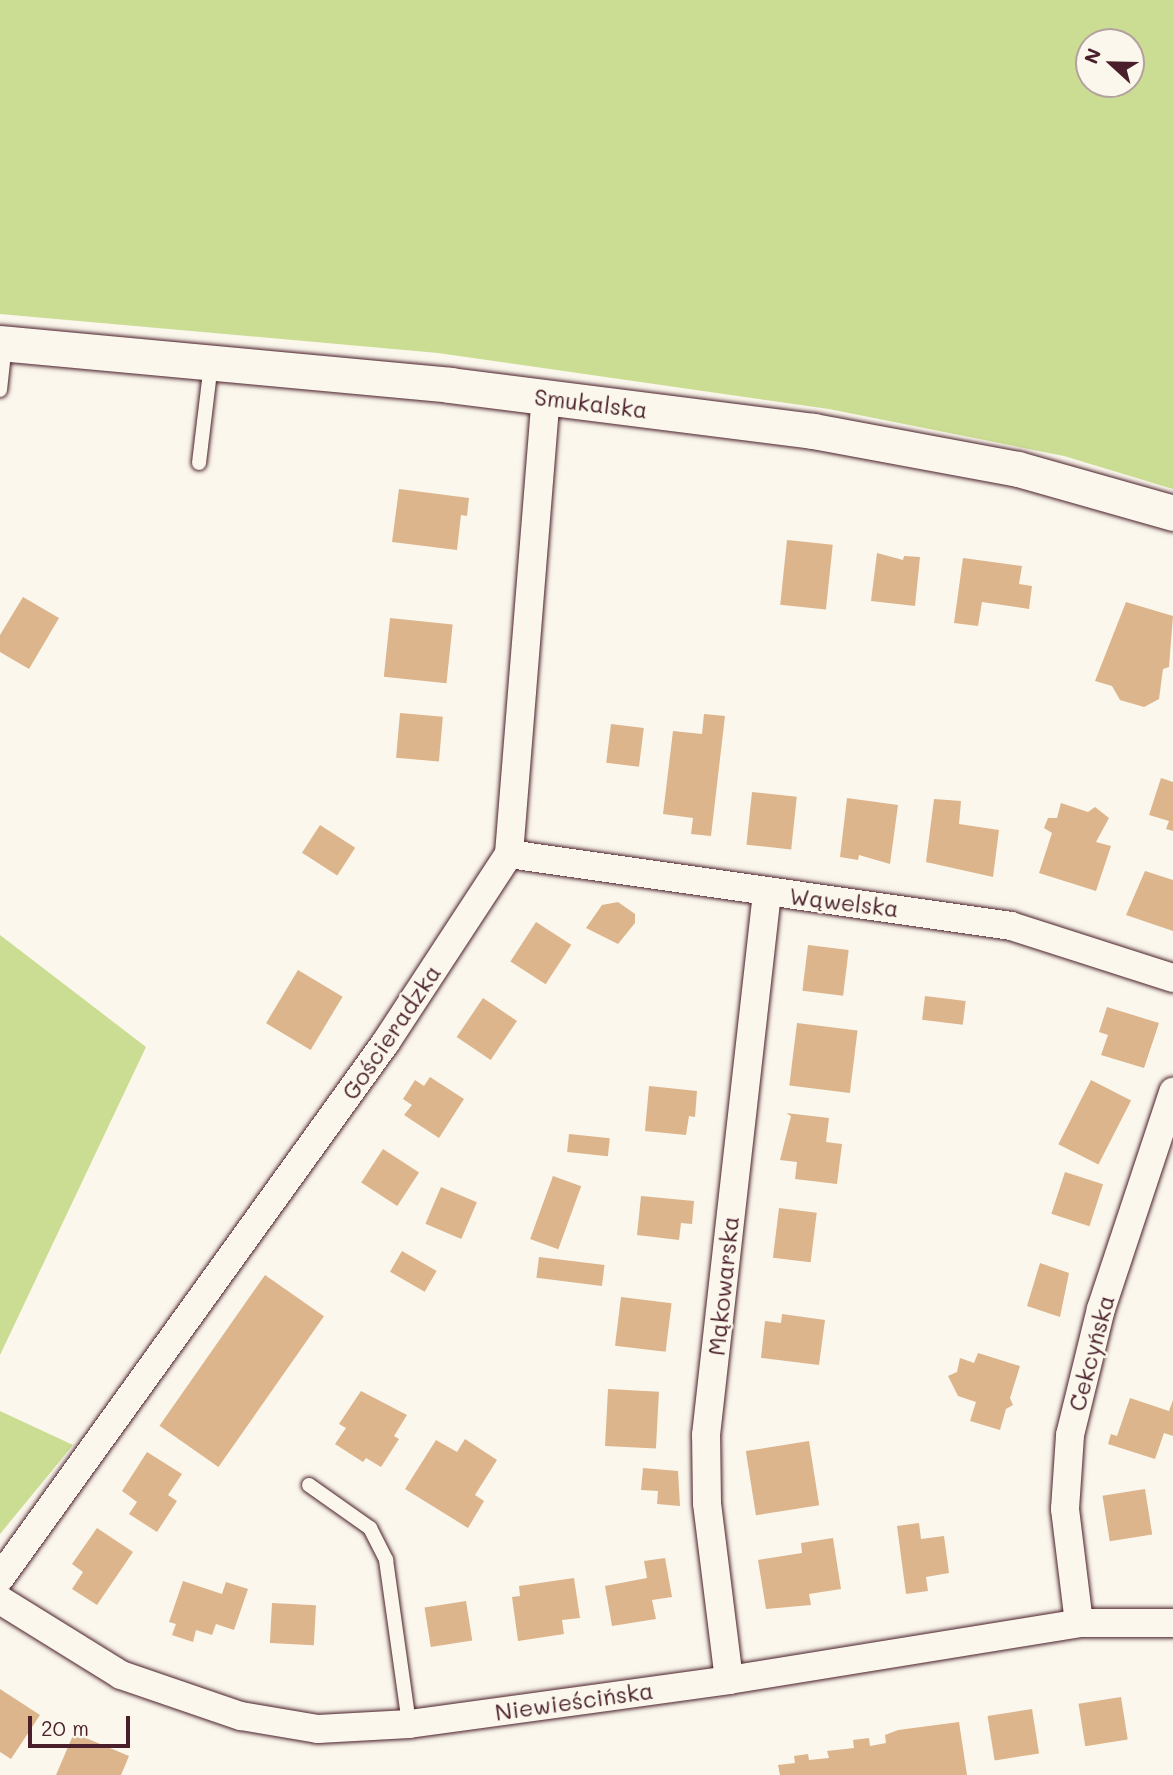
<!DOCTYPE html>
<meta charset="utf-8">
<style>
body{margin:0}
#map{position:relative;width:1173px;height:1775px;overflow:hidden;background:#fbf7ec;font-family:Mali,sans-serif}
div>[style]{position:absolute}
[style*='--x']{left:calc(var(--x)*1px);top:calc(var(--y)*1px);width:calc(var(--w)*1px);rotate:calc(var(--a)*1deg)}
.green>*{inset:0;background:#cbdd92}
.building>*{inset:0;background:#dcb58d;transform-origin:0 0}
.roads{filter:drop-shadow(0 0 2px #4a1f2b) drop-shadow(0 0 2px #4a1f2b)}
.service>*{height:14px;margin:-7px;padding:0 7px;transform-origin:7px;border-radius:7px;background:#fbf7ec}
.minor>*{height:28px;margin:-14px;padding:0 14px;transform-origin:14px;border-radius:14px;background:#fbf7ec}
.tertiary>*{height:35px;margin:-17.5px;padding:0 17.5px;transform-origin:17.5px;border-radius:17.5px;background:#fbf7ec}
span{translate:-50% -50%;white-space:nowrap;text-align:center;line-height:1.15;-webkit-text-stroke:5px #fbf7ec;paint-order:stroke}
.street-label{font-size:23px;color:#4a1f2b}
.north{position:absolute;left:1075px;top:28px;width:70px;height:70px;box-sizing:border-box;background:#fbf7ec;border:2px solid #b4a19f;border-radius:50%;rotate:292deg;font-size:19px;font-weight:700;line-height:28px;text-align:center;color:#4a1f2b}
.north::after{content:'';display:block;margin:auto;width:24px;height:32px;background:#4a1f2b;clip-path:polygon(50% 0,100% 100%,50% 72%,0 100%)}
.scale{position:absolute;left:28px;top:1716px;width:102px;height:32px;box-sizing:border-box;border:4px solid #4a1f2b;border-top:0;padding-left:9px;font-size:21px;line-height:24px;white-space:nowrap;color:#4a1f2b;-webkit-text-stroke:5px #fbf7ec;paint-order:stroke}
</style>
<div id="map">
<div class="green">
<div style="clip-path:polygon(evenodd,0 0,1173px 0,1173px 489px,1064px 456px,829px 409px,438px 353px,0 314px,0 0,1131px 42px,1131px 84px,1089px 84px,1089px 42px,1131px 42px)"></div>
<div style="clip-path:polygon(0 935px,146px 1047px,0 1355px)"></div>
<div style="clip-path:polygon(0 1411px,73px 1445px,0 1534px)"></div>
</div>
<div class="building">
<div style="clip-path:polygon(399px 489px,469px 498px,467px 516px,461px 515px,457px 550px,392px 542px)"></div>
<div style="left:787px;top:540px;width:46px;height:65px;rotate:6deg"></div>
<div style="clip-path:polygon(877px 553px,903px 560px,904px 556px,920px 557px,915px 606px,871px 601px)"></div>
<div style="clip-path:polygon(963px 558px,1022px 566px,1019px 584px,1032px 586px,1029px 609px,982px 602px,978px 626px,954px 623px)"></div>
<div style="clip-path:polygon(23px 597px,59px 618px,29px 669px,0 652px,0 635px)"></div>
<div style="clip-path:polygon(1126px 602px,1173px 616px,1169px 667px,1163px 669px,1159px 699px,1144px 707px,1120px 700px,1112px 686px,1095px 681px)"></div>
<div style="left:390px;top:618px;width:63px;height:59px;rotate:6deg"></div>
<div style="left:400px;top:713px;width:43px;height:45px;rotate:5deg"></div>
<div style="clip-path:polygon(704px 714px,725px 716px,711px 836px,691px 834px,693px 818px,663px 814px,673px 731px,702px 734px)"></div>
<div style="left:611px;top:724px;width:33px;height:39px;rotate:7deg"></div>
<div style="clip-path:polygon(1161px 778px,1173px 782px,1173px 831px,1166px 829px,1169px 821px,1149px 815px)"></div>
<div style="left:752px;top:792px;width:45px;height:53px;rotate:6deg"></div>
<div style="clip-path:polygon(847px 798px,898px 805px,890px 864px,859px 855px,858px 860px,840px 857px)"></div>
<div style="clip-path:polygon(934px 799px,961px 801px,959px 824px,999px 830px,993px 877px,926px 862px)"></div>
<div style="clip-path:polygon(1061px 803px,1088px 812px,1095px 807px,1109px 818px,1096px 842px,1111px 846px,1096px 891px,1039px 873px,1052px 833px,1044px 828px,1048px 818px,1057px 818px)"></div>
<div style="left:320px;top:825px;width:42px;height:33px;rotate:33deg"></div>
<div style="clip-path:polygon(1145px 871px,1173px 880px,1173px 931px,1126px 915px)"></div>
<div style="clip-path:polygon(618px 902px,635px 914px,635px 923px,618px 944px,586px 928px,602px 905px)"></div>
<div style="left:536px;top:922px;width:42px;height:47px;rotate:33deg"></div>
<div style="left:808px;top:945px;width:41px;height:46px;rotate:7deg"></div>
<div style="left:298px;top:970px;width:52px;height:62px;rotate:31deg"></div>
<div style="left:925px;top:996px;width:41px;height:24px;rotate:7deg"></div>
<div style="left:483px;top:998px;width:41px;height:47px;rotate:34deg"></div>
<div style="clip-path:polygon(1107px 1007px,1159px 1023px,1144px 1068px,1101px 1055px,1108px 1035px,1099px 1032px)"></div>
<div style="left:797px;top:1023px;width:61px;height:63px;rotate:7deg"></div>
<div style="clip-path:polygon(430px 1077px,464px 1099px,439px 1138px,404px 1115px,412px 1105px,403px 1099px,415px 1080px,424px 1086px)"></div>
<div style="left:1091px;top:1080px;width:45px;height:72px;rotate:27deg"></div>
<div style="clip-path:polygon(649px 1086px,697px 1091px,695px 1117px,689px 1116px,686px 1135px,645px 1131px)"></div>
<div style="clip-path:polygon(786px 1113px,829px 1118px,826px 1142px,842px 1144px,837px 1184px,795px 1179px,797px 1162px,780px 1160px,791px 1116px)"></div>
<div style="left:569px;top:1134px;width:41px;height:18px;rotate:6deg"></div>
<div style="left:383px;top:1149px;width:43px;height:40px;rotate:33deg"></div>
<div style="left:1065px;top:1172px;width:40px;height:44px;rotate:18deg"></div>
<div style="left:553px;top:1176px;width:30px;height:67px;rotate:20deg"></div>
<div style="left:441px;top:1187px;width:39px;height:40px;rotate:23deg"></div>
<div style="clip-path:polygon(641px 1196px,694px 1201px,692px 1224px,681px 1223px,679px 1240px,637px 1235px)"></div>
<div style="left:779px;top:1208px;width:38px;height:50px;rotate:7deg"></div>
<div style="left:402px;top:1251px;width:40px;height:24px;rotate:30deg"></div>
<div style="left:539px;top:1257px;width:66px;height:21px;rotate:7deg"></div>
<div style="clip-path:polygon(1040px 1263px,1069px 1273px,1060px 1317px,1027px 1306px)"></div>
<div style="left:265px;top:1275px;width:72px;height:184px;rotate:35deg"></div>
<div style="left:621px;top:1297px;width:51px;height:49px;rotate:7deg"></div>
<div style="clip-path:polygon(782px 1314px,825px 1320px,819px 1365px,761px 1358px,765px 1321px,781px 1323px)"></div>
<div style="clip-path:polygon(978px 1353px,1020px 1366px,1010px 1398px,1013px 1405px,1006px 1409px,1000px 1430px,970px 1421px,976px 1402px,958px 1396px,948px 1376px,957px 1372px,960px 1358px,974px 1363px)"></div>
<div style="left:608px;top:1389px;width:51px;height:57px;rotate:3deg"></div>
<div style="clip-path:polygon(361px 1391px,407px 1415px,394px 1436px,399px 1439px,381px 1467px,366px 1458px,363px 1462px,335px 1444px,346px 1428px,339px 1424px)"></div>
<div style="clip-path:polygon(1130px 1398px,1169px 1411px,1173px 1400px,1173px 1436px,1164px 1433px,1155px 1459px,1108px 1444px,1111px 1434px,1117px 1436px)"></div>
<div style="clip-path:polygon(465px 1439px,497px 1460px,475px 1495px,484px 1501px,468px 1528px,405px 1489px,436px 1440px,457px 1452px)"></div>
<div style="left:809px;top:1441px;width:65px;height:64px;rotate:81deg"></div>
<div style="clip-path:polygon(147px 1452px,182px 1474px,168px 1495px,177px 1501px,157px 1532px,129px 1514px,137px 1502px,122px 1491px)"></div>
<div style="clip-path:polygon(643px 1468px,678px 1471px,680px 1506px,657px 1504px,658px 1491px,641px 1490px)"></div>
<div style="left:1145px;top:1489px;width:46px;height:43px;rotate:81deg"></div>
<div style="clip-path:polygon(919px 1523px,921px 1539px,944px 1536px,949px 1573px,926px 1577px,928px 1591px,906px 1594px,897px 1526px)"></div>
<div style="clip-path:polygon(97px 1528px,133px 1552px,97px 1605px,72px 1589px,83px 1572px,72px 1564px)"></div>
<div style="clip-path:polygon(833px 1538px,841px 1589px,809px 1594px,811px 1605px,766px 1609px,758px 1560px,802px 1553px,801px 1543px)"></div>
<div style="clip-path:polygon(665px 1558px,672px 1597px,652px 1600px,656px 1619px,612px 1626px,605px 1586px,647px 1578px,644px 1561px)"></div>
<div style="clip-path:polygon(574px 1578px,580px 1618px,562px 1620px,564px 1634px,518px 1641px,512px 1597px,520px 1596px,519px 1586px)"></div>
<div style="clip-path:polygon(183px 1581px,222px 1594px,226px 1582px,248px 1589px,234px 1630px,216px 1624px,212px 1635px,196px 1630px,193px 1642px,172px 1635px,176px 1624px,169px 1622px)"></div>
<div style="left:466px;top:1601px;width:40px;height:42px;rotate:81deg"></div>
<div style="left:272px;top:1603px;width:44px;height:40px;rotate:3deg"></div>
<div style="clip-path:polygon(0 1689px,40px 1715px,11px 1759px,0 1752px)"></div>
<div style="left:1121px;top:1697px;width:43px;height:43px;rotate:81deg"></div>
<div style="left:1032px;top:1709px;width:45px;height:45px;rotate:81deg"></div>
<div style="clip-path:polygon(959px 1722px,967px 1775px,780px 1775px,778px 1765px,795px 1763px,794px 1756px,808px 1754px,809px 1760px,829px 1758px,827px 1751px,854px 1748px,853px 1740px,869px 1738px,870px 1746px,886px 1743px,885px 1735px,898px 1730px)"></div>
<div style="clip-path:polygon(74px 1733px,129px 1756px,121px 1775px,56px 1775px)"></div>
</div>
<div class="roads">
<div class="service">
<div style="--x:0;--y:390;--w:46;--a:-83.8"></div>
<div style="--x:199;--y:463;--w:100;--a:-83.1"></div>
<div style="--x:309;--y:1485;--w:75;--a:35.2"></div>
<div style="--x:370;--y:1528;--w:36;--a:63"></div>
<div style="--x:386;--y:1560;--w:166;--a:82"></div>
</div>
<div class="minor">
<div style="--x:509;--y:854;--w:507;--a:8.16"></div>
<div style="--x:1011;--y:926;--w:170;--a:17.8"></div>
<div style="--x:0;--y:1578;--w:661;--a:-54.24"></div>
<div style="--x:386;--y:1042;--w:225;--a:-56.8"></div>
<div style="--x:509;--y:854;--w:457;--a:-85.4"></div>
<div style="--x:0;--y:1600;--w:142;--a:31.8"></div>
<div style="--x:121;--y:1675;--w:127;--a:18.9"></div>
<div style="--x:241;--y:1716;--w:78;--a:9.6"></div>
<div style="--x:318;--y:1729;--w:91;--a:-3.1"></div>
<div style="--x:409;--y:1724;--w:323;--a:-7.8"></div>
<div style="--x:729;--y:1680;--w:355;--a:-9.2"></div>
<div style="--x:1079;--y:1623;--w:94;--a:0"></div>
<div style="--x:1079;--y:1623;--w:115;--a:-97"></div>
<div style="--x:1065;--y:1509;--w:74;--a:-86.1"></div>
<div style="--x:1070;--y:1435;--w:130;--a:-76.2"></div>
<div style="--x:1101;--y:1309;--w:229;--a:-71.6"></div>
<div style="--x:729;--y:1680;--w:178;--a:-97.1"></div>
<div style="--x:707;--y:1503;--w:68;--a:-90.8"></div>
<div style="--x:706;--y:1435;--w:545;--a:-83.58"></div>
</div>
<div class="tertiary">
<div style="--x:0;--y:343;--w:452;--a:5.3"></div>
<div style="--x:450;--y:385;--w:366;--a:7.2"></div>
<div style="--x:813;--y:431;--w:208;--a:10.5"></div>
<div style="--x:1018;--y:469;--w:161;--a:15.8"></div>
</div>
</div>
<div class="street-label">
<span style="left:591px;top:403px;rotate:7deg">Smukalska</span>
<span style="left:844px;top:902px;rotate:7deg">Wąwelska</span>
<span style="left:391px;top:1032px;rotate:-56deg">Gościeradzka</span>
<span style="left:723px;top:1286px;rotate:-84deg">Mąkowarska</span>
<span style="left:1091px;top:1353px;rotate:-75deg">Cekcyńska</span>
<span style="left:574px;top:1701px;rotate:-8deg">Niewieścińska</span>
</div>
<div class="north">N</div>
<div class="scale">20 m</div>
</div>
